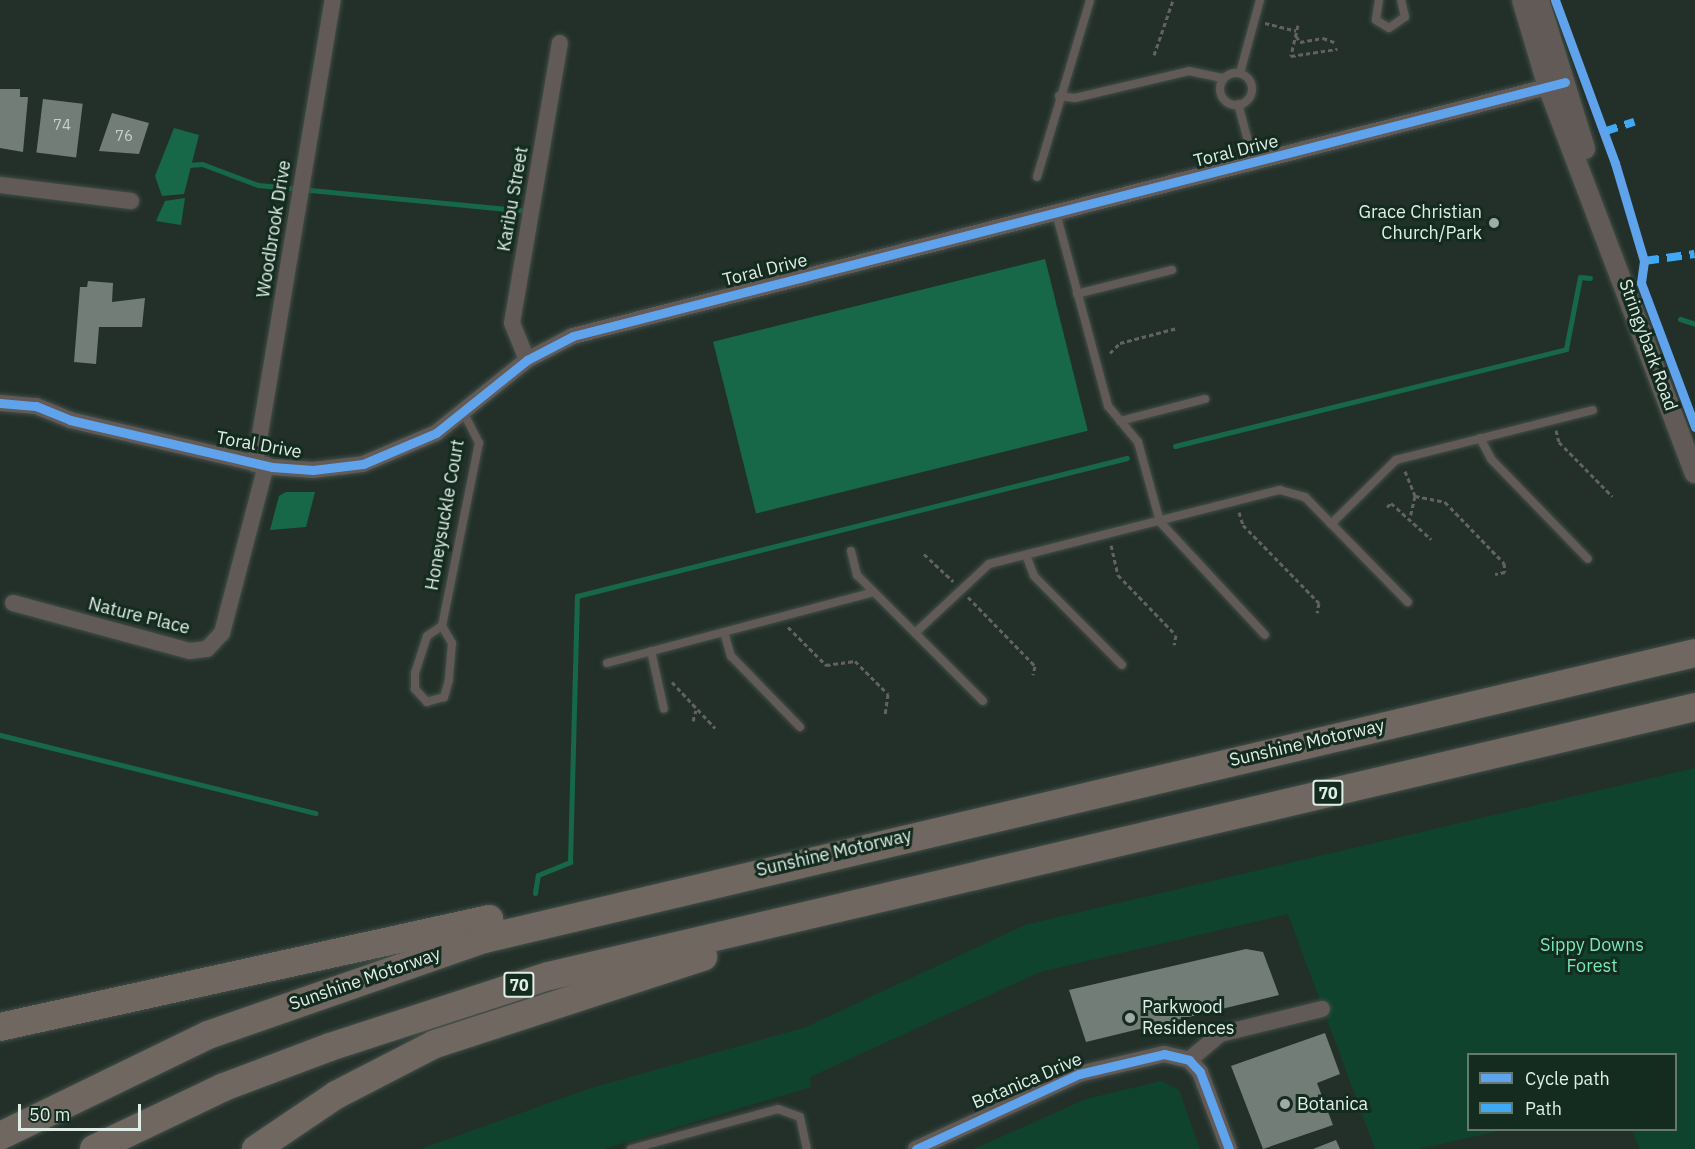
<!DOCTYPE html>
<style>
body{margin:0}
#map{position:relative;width:1695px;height:1149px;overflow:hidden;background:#23302a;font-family:"IBM Plex Sans",sans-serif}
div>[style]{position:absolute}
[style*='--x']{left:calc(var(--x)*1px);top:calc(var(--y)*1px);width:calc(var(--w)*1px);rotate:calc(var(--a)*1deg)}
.green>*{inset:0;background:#0f432e}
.water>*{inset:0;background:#166849;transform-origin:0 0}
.stream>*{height:5px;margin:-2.5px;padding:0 2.5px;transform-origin:2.5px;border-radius:2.5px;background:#166849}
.building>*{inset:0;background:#727d78;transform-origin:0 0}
.path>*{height:3px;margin-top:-1.5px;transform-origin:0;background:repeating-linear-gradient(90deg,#64625f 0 4.5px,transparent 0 7.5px)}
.roads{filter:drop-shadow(0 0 2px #424e48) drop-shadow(0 0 2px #424e48)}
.service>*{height:8px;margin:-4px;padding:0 4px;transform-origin:4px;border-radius:4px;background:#625a56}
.service>.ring{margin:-4px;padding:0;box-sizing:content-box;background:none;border:8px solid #625a56;border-radius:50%}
.minor>*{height:16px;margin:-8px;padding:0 8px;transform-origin:8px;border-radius:8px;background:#625a56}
.tertiary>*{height:20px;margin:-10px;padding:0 10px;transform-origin:10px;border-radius:10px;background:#625a56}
.motorway>*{height:28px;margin:-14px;padding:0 14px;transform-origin:14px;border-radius:14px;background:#706761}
.quiet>*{height:8px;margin-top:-4px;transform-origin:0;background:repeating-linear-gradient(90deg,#3fa9f5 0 15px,transparent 0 23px)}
.cycleway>*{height:9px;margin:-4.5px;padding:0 4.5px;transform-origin:4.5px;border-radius:4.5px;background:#60a3ed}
.dots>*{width:16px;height:16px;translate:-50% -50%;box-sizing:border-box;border:3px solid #142b20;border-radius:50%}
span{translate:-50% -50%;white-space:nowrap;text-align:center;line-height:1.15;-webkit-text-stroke:6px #142b20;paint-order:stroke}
.number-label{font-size:15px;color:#c4d2cb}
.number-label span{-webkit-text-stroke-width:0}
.shield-label span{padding:2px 4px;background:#142b20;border:2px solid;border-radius:4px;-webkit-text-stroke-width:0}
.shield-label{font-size:16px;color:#e0eee7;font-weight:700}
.street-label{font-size:18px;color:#e0eee7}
.poi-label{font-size:18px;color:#e0eee7}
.right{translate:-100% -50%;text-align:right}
.left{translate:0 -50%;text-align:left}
.park-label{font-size:18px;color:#78e8b4}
.legend{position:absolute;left:1467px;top:1053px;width:210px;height:78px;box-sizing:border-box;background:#142b20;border:2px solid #667970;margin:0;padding:8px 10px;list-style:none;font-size:18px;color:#e0eee7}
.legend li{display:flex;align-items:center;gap:12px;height:30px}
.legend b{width:30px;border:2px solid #667970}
.scale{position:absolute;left:18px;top:1104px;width:123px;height:27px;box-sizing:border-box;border:3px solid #e0eee7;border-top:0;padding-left:8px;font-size:18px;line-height:21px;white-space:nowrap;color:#e0eee7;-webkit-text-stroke:4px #142b20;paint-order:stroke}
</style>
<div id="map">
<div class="green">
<div style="clip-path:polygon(1695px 768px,1695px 1149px,1640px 1149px,1632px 1130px,1676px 1130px,1676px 1054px,1468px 1054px,1468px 1130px,1503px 1130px,1419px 1149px,1375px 1149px,1288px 914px,1040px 972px,810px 1077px,811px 1087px,604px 1149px,421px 1149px,588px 1089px,806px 1027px,1025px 925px)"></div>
<div style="clip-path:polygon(1161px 1081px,1179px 1090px,1200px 1149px,974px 1149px,1086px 1099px)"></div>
</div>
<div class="water">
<div style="clip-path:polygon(174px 128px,199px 135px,184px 194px,162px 196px,155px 176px)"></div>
<div style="clip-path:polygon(185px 198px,181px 225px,156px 221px,165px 201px)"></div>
<div style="left:1045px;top:259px;width:177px;height:342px;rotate:76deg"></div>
<div style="clip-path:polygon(286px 492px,315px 492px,306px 527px,270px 530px,279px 496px)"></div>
</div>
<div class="stream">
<div style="--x:188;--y:165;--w:14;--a:-4"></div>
<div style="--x:202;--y:164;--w:60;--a:20.6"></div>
<div style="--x:258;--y:185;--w:272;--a:5.5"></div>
<div style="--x:1680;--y:319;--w:16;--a:18"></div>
<div style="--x:1175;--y:446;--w:403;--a:-13.9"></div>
<div style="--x:1566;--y:349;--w:73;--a:-79"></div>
<div style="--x:1580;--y:277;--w:10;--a:6"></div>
<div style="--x:0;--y:735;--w:325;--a:13.9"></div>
<div style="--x:535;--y:893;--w:18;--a:-81"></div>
<div style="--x:538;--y:875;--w:35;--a:-22"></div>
<div style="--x:570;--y:862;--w:266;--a:-88.5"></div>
<div style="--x:577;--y:596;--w:567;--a:-14.09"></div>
</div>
<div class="building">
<div style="clip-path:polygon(0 89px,20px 89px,20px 97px,28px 97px,23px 152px,0 148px)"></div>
<div style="left:43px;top:99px;width:40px;height:54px;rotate:7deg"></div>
<div style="clip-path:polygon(112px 113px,149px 123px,139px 154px,99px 151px)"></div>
<div style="clip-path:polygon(88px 281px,113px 283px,112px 302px,145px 298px,142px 327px,99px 327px,96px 364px,74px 362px,80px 287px,87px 287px)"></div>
<div style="clip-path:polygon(1246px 949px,1263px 952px,1279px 995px,1086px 1042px,1069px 990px)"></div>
<div style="clip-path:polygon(1325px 1033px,1340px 1074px,1317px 1083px,1333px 1125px,1263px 1149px,1231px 1066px)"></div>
<div style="clip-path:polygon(1336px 1140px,1340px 1149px,1313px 1149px)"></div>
</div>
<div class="path">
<div style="--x:1265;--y:23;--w:32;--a:14"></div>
<div style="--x:1298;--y:25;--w:32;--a:103"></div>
<div style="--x:1291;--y:56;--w:47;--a:-8.7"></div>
<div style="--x:1296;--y:36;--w:7;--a:56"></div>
<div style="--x:1300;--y:42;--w:23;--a:-10"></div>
<div style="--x:1323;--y:38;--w:15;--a:20"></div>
<div style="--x:1154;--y:55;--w:58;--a:-70.9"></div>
<div style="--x:1110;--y:353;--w:14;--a:-45"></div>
<div style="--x:1120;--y:343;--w:59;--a:-14.7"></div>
<div style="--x:1556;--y:430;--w:12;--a:76"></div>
<div style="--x:1559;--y:442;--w:76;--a:45.5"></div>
<div style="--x:1405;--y:471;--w:27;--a:68"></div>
<div style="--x:1415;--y:496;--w:22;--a:103"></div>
<div style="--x:1415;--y:496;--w:31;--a:11"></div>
<div style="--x:1445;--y:502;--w:85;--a:46"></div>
<div style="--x:1504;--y:563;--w:9;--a:84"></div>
<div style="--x:1505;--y:572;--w:10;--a:169"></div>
<div style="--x:1387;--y:507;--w:6;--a:-45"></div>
<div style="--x:1391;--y:503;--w:54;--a:42"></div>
<div style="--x:1239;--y:512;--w:14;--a:73"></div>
<div style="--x:1243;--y:525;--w:109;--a:45.7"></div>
<div style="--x:1319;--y:603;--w:10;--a:101"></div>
<div style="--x:1111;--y:545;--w:31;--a:77"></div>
<div style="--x:1118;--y:575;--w:83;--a:46"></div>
<div style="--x:1176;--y:635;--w:10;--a:101"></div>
<div style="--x:924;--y:554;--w:40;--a:43"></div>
<div style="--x:968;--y:597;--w:96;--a:45.8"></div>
<div style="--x:1035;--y:666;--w:9;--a:103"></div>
<div style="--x:788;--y:627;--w:54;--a:45"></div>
<div style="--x:826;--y:665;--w:29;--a:-8"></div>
<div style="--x:855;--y:661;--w:47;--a:45"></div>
<div style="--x:888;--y:694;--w:22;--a:98"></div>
<div style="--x:672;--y:682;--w:63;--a:46.9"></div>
<div style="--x:693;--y:721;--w:11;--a:-75"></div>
</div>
<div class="roads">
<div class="service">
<div style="--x:1379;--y:0;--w:20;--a:99"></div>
<div style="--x:1376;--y:20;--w:15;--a:32"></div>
<div style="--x:1389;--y:28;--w:19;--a:-35"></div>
<div style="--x:1405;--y:17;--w:17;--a:-103"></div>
<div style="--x:1240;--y:73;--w:76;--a:-74.7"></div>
<div class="ring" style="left:1220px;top:73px;width:24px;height:24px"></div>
<div style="--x:1059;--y:96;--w:16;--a:7"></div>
<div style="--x:1075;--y:98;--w:117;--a:-13.3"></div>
<div style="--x:1189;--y:71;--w:35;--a:12"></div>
<div style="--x:1238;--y:104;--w:61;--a:74.8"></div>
<div style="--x:1037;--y:177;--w:185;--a:-73.3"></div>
<div style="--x:1056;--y:213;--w:200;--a:74.9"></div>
<div style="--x:1108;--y:406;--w:47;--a:50.2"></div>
<div style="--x:1138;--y:442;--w:83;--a:74.6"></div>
<div style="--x:1160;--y:522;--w:154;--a:47.1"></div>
<div style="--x:1077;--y:294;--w:98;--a:-14.2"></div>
<div style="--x:1120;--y:421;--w:88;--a:-14.5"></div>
<div style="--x:1480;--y:438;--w:24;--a:62"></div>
<div style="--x:1491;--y:459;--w:139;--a:45.9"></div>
<div style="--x:1331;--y:524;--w:91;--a:-44.6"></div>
<div style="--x:1396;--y:460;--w:203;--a:-14.2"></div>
<div style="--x:851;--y:551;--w:25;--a:76"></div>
<div style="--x:857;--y:575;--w:178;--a:45"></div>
<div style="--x:1026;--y:555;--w:22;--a:69"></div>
<div style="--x:1034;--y:576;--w:125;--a:45.3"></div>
<div style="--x:442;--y:626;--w:187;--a:-78.6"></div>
<div style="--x:479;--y:443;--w:34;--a:-117"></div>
<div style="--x:442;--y:626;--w:20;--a:60"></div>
<div style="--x:452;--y:643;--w:37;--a:95"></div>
<div style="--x:449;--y:680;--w:18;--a:106"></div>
<div style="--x:444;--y:697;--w:18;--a:164"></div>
<div style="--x:427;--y:702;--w:18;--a:-133"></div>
<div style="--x:415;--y:689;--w:16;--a:-90"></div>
<div style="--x:415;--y:673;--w:39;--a:-72"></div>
<div style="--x:427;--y:636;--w:18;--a:-34"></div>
<div style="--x:724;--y:632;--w:25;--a:74"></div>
<div style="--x:731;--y:656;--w:99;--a:45.8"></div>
<div style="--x:915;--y:633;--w:101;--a:-43"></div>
<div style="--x:989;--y:564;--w:300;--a:-14.3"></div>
<div style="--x:1280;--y:490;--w:26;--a:16"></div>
<div style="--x:1305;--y:497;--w:147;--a:45.6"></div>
<div style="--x:651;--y:651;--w:59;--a:77.4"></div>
<div style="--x:607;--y:663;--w:276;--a:-14.9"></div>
<div style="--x:631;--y:1149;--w:152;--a:-15.2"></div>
<div style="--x:778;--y:1109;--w:23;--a:20"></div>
<div style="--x:800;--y:1117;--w:33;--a:78"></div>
</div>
<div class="minor">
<div style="--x:0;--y:185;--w:132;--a:7"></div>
<div style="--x:527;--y:360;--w:40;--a:-112"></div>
<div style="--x:512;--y:323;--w:284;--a:-80.3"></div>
<div style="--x:0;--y:403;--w:36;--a:5"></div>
<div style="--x:36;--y:406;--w:37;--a:22"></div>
<div style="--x:70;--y:420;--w:207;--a:13.1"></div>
<div style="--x:272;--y:467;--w:41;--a:4.2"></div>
<div style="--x:313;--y:470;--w:50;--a:-6.8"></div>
<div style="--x:363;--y:464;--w:79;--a:-23"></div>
<div style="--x:436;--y:433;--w:117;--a:-38.7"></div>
<div style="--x:527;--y:360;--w:52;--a:-27.6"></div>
<div style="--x:573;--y:336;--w:1018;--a:-14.34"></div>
<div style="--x:255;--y:464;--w:471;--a:-80.5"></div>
<div style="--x:13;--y:603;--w:183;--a:15.2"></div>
<div style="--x:190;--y:651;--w:17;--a:-7"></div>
<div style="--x:207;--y:649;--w:22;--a:-47"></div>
<div style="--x:222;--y:633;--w:174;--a:-75.3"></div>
<div style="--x:1189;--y:1060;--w:40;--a:-40"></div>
<div style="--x:1220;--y:1034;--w:105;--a:-13.8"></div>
<div style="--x:916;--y:1149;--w:179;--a:-24.7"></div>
<div style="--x:1079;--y:1074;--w:87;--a:-13.2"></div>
<div style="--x:1164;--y:1054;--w:26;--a:13"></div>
<div style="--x:1189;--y:1060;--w:16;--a:47"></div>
<div style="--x:1200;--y:1072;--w:82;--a:69.4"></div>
</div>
<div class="tertiary">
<div style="--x:1522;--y:0;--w:91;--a:73.4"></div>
<div style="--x:1548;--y:87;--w:413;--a:69.2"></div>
<div style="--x:1539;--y:0;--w:156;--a:72.8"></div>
</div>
<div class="motorway">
<div style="--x:0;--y:1027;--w:501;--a:-12.45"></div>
<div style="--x:0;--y:1136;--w:231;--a:-25.9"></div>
<div style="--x:208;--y:1035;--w:292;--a:-19.2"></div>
<div style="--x:484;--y:939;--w:1244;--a:-13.29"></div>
<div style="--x:94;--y:1149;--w:144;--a:-25.5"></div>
<div style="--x:224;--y:1087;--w:113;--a:-20.7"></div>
<div style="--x:330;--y:1047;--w:230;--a:-18"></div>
<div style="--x:549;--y:976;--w:1177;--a:-13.21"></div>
<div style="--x:256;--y:1149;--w:97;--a:-34"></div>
<div style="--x:336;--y:1095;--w:111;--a:-27.3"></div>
<div style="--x:435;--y:1044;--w:282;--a:-18"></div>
</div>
</div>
<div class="quiet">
<div style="--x:1603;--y:132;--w:33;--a:-18"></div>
<div style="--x:1644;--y:261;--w:51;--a:-7.8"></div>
</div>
<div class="cycleway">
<div style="--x:1555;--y:0;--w:174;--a:69.8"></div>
<div style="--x:1615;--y:163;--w:102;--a:73.5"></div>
<div style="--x:1644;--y:261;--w:22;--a:98"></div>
<div style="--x:1641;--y:283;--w:154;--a:69.4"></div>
<div style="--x:0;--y:403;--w:36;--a:5"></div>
<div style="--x:36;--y:406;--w:37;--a:22"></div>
<div style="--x:70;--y:420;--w:207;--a:13.1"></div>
<div style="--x:272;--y:467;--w:41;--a:4.2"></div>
<div style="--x:313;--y:470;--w:50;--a:-6.8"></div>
<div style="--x:363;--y:464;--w:79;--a:-23"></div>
<div style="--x:436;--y:433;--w:117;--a:-38.7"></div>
<div style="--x:527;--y:360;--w:52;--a:-27.6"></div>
<div style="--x:573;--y:336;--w:1024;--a:-14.36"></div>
<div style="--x:916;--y:1149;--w:179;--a:-24.7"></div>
<div style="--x:1079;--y:1074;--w:87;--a:-13.2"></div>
<div style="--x:1164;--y:1054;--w:26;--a:13"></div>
<div style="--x:1189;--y:1060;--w:16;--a:47"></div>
<div style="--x:1200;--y:1072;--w:82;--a:69.4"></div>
</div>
<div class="dots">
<div style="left:1494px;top:223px;background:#9eaca5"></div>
<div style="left:1130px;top:1018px;background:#9eaca5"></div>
<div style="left:1285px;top:1104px;background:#9eaca5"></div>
</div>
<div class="number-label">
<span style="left:62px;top:125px">74</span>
<span style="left:124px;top:136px">76</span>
</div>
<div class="shield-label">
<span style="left:1328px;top:793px">70</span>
<span style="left:519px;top:985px">70</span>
</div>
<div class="street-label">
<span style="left:1236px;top:151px;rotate:-14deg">Toral Drive</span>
<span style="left:513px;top:199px;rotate:-80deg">Karibu Street</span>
<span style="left:274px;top:229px;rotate:-81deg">Woodbrook Drive</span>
<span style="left:765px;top:270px;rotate:-14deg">Toral Drive</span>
<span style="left:1648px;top:345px;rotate:70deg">Stringybark Road</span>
<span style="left:259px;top:445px;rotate:10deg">Toral Drive</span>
<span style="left:445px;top:515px;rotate:-80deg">Honeysuckle Court</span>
<span style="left:139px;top:616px;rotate:14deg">Nature Place</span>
<span style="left:1307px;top:743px;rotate:-13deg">Sunshine Motorway</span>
<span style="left:834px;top:853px;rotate:-13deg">Sunshine Motorway</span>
<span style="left:365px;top:979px;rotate:-19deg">Sunshine Motorway</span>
<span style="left:1027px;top:1081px;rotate:-23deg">Botanica Drive</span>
</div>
<div class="poi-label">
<span class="right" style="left:1482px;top:223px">Grace Christian<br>Church/Park</span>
<span class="left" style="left:1142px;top:1018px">Parkwood<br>Residences</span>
<span class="left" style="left:1297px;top:1104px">Botanica</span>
</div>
<div class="park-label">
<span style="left:1592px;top:956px">Sippy Downs<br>Forest</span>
</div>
<ul class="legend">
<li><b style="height:8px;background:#60a3ed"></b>Cycle path</li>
<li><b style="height:8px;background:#3fa9f5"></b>Path</li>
</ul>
<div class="scale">50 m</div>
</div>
